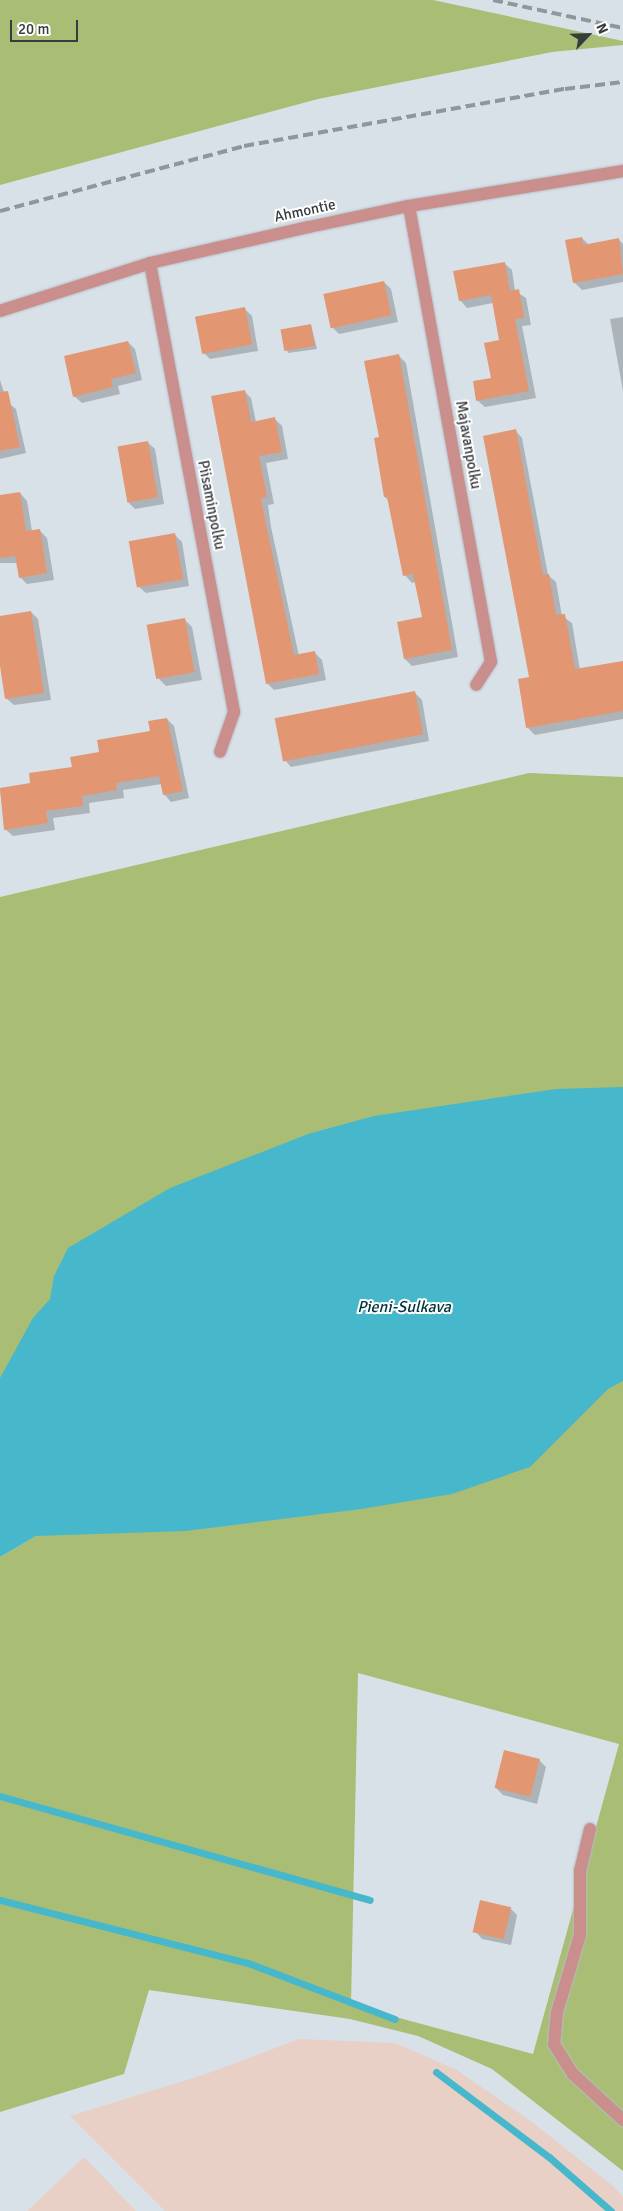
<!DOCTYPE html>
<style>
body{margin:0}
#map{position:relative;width:623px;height:2211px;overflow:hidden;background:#d8e1e8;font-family:Signika,sans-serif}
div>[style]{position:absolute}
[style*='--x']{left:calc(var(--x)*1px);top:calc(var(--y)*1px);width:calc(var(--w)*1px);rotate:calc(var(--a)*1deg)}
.industrial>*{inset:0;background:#e8d0c7}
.green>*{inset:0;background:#a9be74}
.water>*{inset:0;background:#47b7cc}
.shadow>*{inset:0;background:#0003}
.stream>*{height:7px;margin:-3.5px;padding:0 3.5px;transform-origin:3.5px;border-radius:3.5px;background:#47b7cc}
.building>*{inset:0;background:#e29772;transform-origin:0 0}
.roads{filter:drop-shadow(0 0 1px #b5bdc3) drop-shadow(0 0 1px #b5bdc3)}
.street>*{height:12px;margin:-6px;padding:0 6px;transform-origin:6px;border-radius:6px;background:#ca8e8c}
.rail>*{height:4px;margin-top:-2px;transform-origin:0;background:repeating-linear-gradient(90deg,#90979c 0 10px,transparent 0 15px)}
span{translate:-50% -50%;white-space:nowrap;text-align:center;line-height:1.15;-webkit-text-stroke:4px #fff;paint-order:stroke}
.street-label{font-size:15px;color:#383c3f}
.water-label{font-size:16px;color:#00343d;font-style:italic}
.north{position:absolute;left:563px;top:10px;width:50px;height:50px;-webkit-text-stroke:4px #fff;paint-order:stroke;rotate:66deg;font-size:14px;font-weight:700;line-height:20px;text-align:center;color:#383c3f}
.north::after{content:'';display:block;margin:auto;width:18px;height:22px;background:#383c3f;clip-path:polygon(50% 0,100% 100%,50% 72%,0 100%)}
.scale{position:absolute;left:10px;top:20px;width:68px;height:22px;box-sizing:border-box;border:2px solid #383c3f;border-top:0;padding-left:6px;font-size:15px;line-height:18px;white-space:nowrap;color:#383c3f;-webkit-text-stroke:4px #fff;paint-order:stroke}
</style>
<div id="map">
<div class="industrial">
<div style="clip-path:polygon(299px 2039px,395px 2043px,457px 2070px,532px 2122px,613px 2186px,623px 2197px,623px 2211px,165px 2211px,70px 2116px,206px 2074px)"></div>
<div style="clip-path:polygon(84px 2157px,136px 2211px,27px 2211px)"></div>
</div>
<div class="green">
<div style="clip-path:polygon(0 0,433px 0,623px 41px,623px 45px,552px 52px,318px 99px,0 185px)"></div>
<div style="clip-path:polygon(529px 773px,623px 777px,623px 1256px,0 1484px,0 897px)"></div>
<div style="clip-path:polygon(evenodd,623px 1279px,623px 2171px,492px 2069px,418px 2036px,350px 2019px,149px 1990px,124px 2074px,0 2112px,0 1557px,36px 1536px,623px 1279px,358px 1673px,619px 1744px,533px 2054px,351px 2005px,358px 1673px)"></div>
</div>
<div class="water">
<div style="clip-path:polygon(623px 1087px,623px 1381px,608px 1389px,530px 1467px,452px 1494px,361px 1509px,186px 1531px,36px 1536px,0 1557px,0 1378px,33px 1318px,50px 1299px,54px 1276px,68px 1248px,170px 1188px,308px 1134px,374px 1116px,556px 1089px)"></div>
</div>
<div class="shadow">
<div style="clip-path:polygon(582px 238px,589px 245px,619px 240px,623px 244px,623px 282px,582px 290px,574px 282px)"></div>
<div style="clip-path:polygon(504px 263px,512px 270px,515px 291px,526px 298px,531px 325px,522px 326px,536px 398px,485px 407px,477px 400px,493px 379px,500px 341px,493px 303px,467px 308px,460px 300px)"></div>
<div style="clip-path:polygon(384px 282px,391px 289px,398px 322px,339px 334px,331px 326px)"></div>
<div style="clip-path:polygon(245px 309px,252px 316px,258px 351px,210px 359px,203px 352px)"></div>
<div style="clip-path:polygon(623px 317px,623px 391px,610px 319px)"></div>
<div style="clip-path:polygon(311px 325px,317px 349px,288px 353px,281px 330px)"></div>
<div style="clip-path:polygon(128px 342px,135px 349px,142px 380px,118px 386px,120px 394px,82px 403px,74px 396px)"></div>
<div style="clip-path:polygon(399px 356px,406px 363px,458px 657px,412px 666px,405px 659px,423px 618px,416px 582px,412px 583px,405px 575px,389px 501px,385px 497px,381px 438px)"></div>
<div style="clip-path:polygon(0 380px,7px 402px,16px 409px,26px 453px,0 459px)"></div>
<div style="clip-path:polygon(244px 391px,251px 398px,256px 422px,274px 418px,282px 426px,288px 459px,266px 463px,274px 504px,268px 505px,271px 527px,299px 656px,315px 653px,322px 660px,326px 680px,274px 690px,267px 683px)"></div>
<div style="clip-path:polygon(515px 430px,522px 438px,548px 575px,556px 582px,562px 616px,572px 623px,580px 670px,623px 662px,623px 719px,535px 735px,528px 728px,530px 678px)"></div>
<div style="clip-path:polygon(147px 442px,155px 449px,164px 504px,135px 509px,128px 502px)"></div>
<div style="clip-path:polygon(20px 493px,27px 501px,32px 531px,39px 530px,47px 538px,54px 580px,27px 584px,20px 577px,18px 563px,0 563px,0 497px)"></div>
<div style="clip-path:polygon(175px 535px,182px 542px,189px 586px,146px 593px,138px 586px)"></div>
<div style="clip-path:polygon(31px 612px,38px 619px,51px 700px,14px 705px,6px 698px,0 658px,0 617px)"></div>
<div style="clip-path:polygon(184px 619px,192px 627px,202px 680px,166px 686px,159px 679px)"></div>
<div style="clip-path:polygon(414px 692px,422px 700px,429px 741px,291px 767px,284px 759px)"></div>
<div style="clip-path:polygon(167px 719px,174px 726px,189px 798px,171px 802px,164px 794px,162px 784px,123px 790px,124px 798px,89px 803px,90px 813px,53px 818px,55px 830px,13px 836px,5px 829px,0 790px,32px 784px,73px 768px,151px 732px)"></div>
<div style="clip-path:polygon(539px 1760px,546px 1767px,537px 1804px,503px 1795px,496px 1788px)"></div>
<div style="clip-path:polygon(510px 1908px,517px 1915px,511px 1945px,482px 1939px,475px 1931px)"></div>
</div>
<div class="stream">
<div style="--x:0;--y:1796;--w:384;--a:15.7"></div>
<div style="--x:0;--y:1900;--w:256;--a:14.3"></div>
<div style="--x:248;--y:1963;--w:157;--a:20.9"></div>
<div style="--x:436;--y:2072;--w:141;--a:37"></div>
<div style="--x:549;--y:2157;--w:82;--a:41.1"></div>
</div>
<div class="building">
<div style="clip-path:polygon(582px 237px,583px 245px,619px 238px,623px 274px,573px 283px,565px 240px)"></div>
<div style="clip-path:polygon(505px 262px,510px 291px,519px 289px,524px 318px,515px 319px,529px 391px,476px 401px,473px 381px,491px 378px,484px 343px,499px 340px,491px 295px,459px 301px,453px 271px)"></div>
<div style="left:384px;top:281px;width:35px;height:62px;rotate:78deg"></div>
<div style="left:245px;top:307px;width:38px;height:51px;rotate:79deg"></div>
<div style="left:311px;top:324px;width:22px;height:31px;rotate:80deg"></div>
<div style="clip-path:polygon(128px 341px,136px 373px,111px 379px,113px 387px,73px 397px,64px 356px)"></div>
<div style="clip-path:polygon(399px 354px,452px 650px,404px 659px,397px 622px,422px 617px,413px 574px,403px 576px,387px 497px,384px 497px,374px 438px,379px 437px,364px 361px)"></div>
<div style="clip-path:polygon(245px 390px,251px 422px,275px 417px,282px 452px,259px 456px,267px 497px,261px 498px,265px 519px,294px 655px,315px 651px,319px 674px,266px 684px,211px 396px)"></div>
<div style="clip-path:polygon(8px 391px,20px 447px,0 451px,0 392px)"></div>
<div style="clip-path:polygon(516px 429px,543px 575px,549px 574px,556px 615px,565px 614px,575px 669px,623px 661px,623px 711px,526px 728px,518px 679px,529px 677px,483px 436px)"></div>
<div style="left:148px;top:441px;width:57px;height:31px;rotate:80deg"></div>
<div style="clip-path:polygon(20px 492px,26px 531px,40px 529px,47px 573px,19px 578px,15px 556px,0 558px,0 495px)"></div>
<div style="left:175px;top:533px;width:47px;height:47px;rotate:80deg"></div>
<div style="clip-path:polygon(31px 611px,44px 693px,5px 699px,0 666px,0 616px)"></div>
<div style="left:185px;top:618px;width:55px;height:39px;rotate:80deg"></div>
<div style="left:415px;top:691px;width:44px;height:143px;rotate:79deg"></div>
<div style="clip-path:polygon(167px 718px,183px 791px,163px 795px,159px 776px,116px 783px,117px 790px,82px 796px,83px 806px,46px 811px,48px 823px,4px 830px,0 788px,30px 783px,29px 773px,72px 767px,70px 757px,99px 752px,97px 740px,150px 731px,148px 721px)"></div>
<div style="left:504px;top:1750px;width:37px;height:39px;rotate:14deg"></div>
<div style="left:480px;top:1900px;width:32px;height:33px;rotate:13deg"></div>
</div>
<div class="roads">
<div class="street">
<div style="--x:409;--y:206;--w:463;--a:79.8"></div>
<div style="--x:491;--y:662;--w:27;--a:123"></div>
<div style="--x:150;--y:263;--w:457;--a:79.4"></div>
<div style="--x:234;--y:712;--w:42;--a:109.3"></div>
<div style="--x:0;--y:311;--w:157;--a:-17.7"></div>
<div style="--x:150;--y:263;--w:163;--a:-12.8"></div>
<div style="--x:309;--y:227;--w:102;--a:-11.9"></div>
<div style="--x:409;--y:206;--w:217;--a:-9.3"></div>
<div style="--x:590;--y:1829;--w:43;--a:103.4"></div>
<div style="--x:580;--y:1871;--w:64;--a:90"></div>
<div style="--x:580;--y:1935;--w:80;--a:106.6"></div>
<div style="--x:557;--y:2012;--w:32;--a:95"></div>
<div style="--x:554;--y:2044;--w:36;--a:58"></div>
<div style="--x:573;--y:2074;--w:68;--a:42.6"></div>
</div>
</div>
<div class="rail">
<div style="--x:493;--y:0;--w:133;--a:12.2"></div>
<div style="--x:0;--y:211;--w:253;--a:-14.9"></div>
<div style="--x:244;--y:146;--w:326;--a:-10.1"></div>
<div style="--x:565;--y:89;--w:58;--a:-6.9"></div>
</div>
<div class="street-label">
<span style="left:305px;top:211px;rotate:-12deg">Ahmontie</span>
<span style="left:468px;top:445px;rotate:80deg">Majavanpolku</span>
<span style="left:211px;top:505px;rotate:79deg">Piisaminpolku</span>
</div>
<div class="water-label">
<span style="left:404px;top:1307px">Pieni-Sulkava</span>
</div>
<div class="north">N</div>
<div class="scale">20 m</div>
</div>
